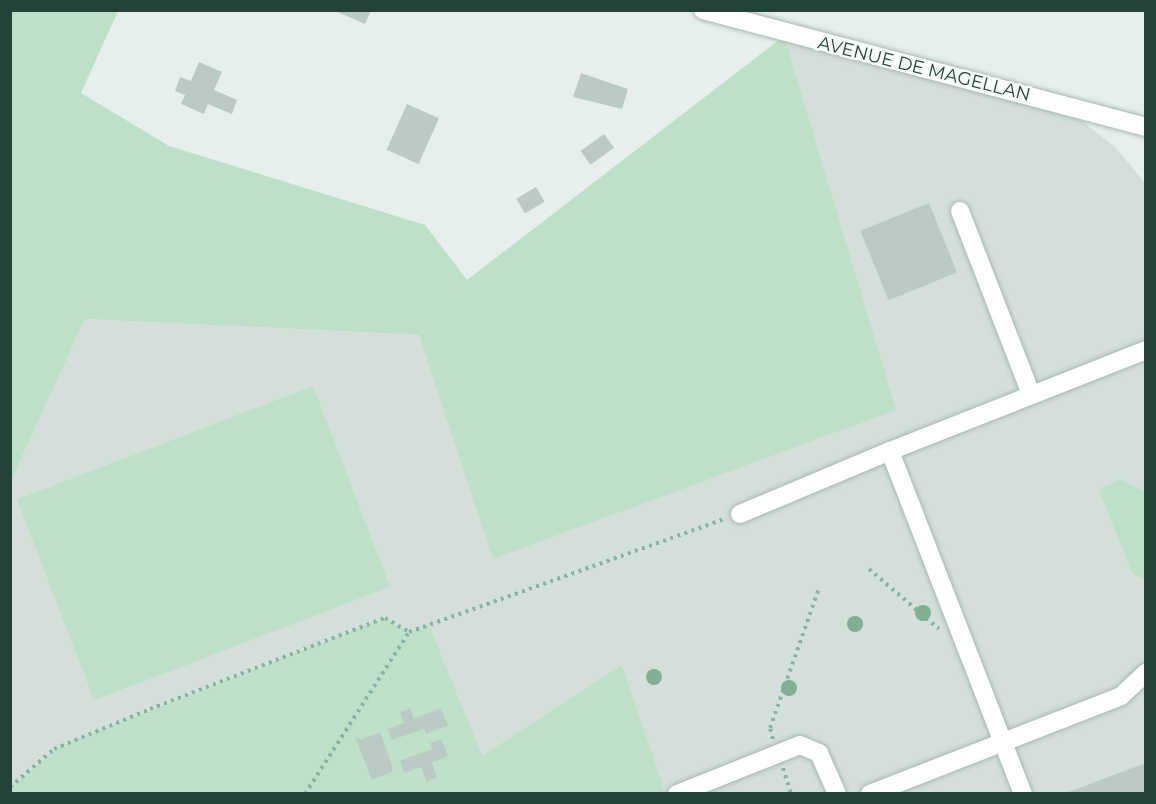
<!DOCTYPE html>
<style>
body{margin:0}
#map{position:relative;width:1156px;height:804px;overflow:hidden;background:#e6efeb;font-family:Montserrat,sans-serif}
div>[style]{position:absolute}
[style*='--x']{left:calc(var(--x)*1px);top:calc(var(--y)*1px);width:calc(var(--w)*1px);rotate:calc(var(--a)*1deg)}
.built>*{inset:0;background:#d4dfda}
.green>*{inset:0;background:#bfe0c8;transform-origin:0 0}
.building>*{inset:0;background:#bbcac4;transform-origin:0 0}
.path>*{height:4px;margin-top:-2px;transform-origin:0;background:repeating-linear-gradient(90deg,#86b3a5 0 3px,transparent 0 7.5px)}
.roads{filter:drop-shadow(0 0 2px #a8b8b2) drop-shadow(0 0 2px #a8b8b2)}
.minor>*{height:18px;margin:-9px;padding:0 9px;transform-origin:9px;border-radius:9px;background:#fff}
.trees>*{width:16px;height:16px;margin:-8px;border-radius:50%;background:#80af93}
span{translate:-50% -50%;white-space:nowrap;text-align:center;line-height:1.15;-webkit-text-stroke:4.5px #f7fbf9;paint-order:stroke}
.street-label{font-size:18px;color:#24423a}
.frame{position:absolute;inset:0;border:12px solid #24423a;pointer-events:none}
</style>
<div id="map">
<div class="built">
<div style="clip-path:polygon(784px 36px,1039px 101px,1082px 121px,1115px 147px,1145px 183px,1145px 793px,11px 794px,11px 481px,85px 319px,478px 338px)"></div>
</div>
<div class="green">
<div style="clip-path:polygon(11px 11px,118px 11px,81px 93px,169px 146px,425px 225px,467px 280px,784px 36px,896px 410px,493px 559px,419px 335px,85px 319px,11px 481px)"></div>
<div style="left:313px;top:386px;width:215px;height:317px;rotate:69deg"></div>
<div style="clip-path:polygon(1120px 479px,1145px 492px,1145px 580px,1132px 573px,1099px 490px)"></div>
<div style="clip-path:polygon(385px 618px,409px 632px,429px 625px,482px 756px,622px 665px,665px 793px,11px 794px,11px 787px,60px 746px)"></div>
</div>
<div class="building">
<div style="clip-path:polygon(333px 10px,371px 10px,365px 24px)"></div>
<div style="clip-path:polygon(199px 62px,222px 72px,214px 90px,237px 100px,232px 114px,208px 104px,204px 114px,181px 104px,185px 95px,175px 91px,180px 77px,191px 81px)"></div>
<div style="clip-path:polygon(581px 73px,628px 89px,622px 109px,573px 97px)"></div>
<div style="left:407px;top:104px;width:35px;height:50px;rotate:24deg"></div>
<div style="left:604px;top:134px;width:17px;height:29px;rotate:54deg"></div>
<div style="left:536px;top:187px;width:17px;height:23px;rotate:59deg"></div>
<div style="left:929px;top:203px;width:75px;height:74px;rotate:68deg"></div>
<div style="clip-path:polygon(410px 708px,414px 719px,441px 708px,448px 725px,426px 734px,424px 729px,392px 740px,387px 729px,404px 723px,400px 712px)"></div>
<div style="clip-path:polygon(380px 732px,393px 768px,391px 772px,372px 780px,355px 737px,360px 740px)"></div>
<div style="clip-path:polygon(441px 739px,448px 756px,432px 763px,437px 777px,427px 782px,421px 767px,404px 773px,400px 761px,432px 749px,430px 743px)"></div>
<div style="clip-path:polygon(1146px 763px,1146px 794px,1066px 794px,1066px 793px)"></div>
</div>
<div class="path">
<div style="--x:869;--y:569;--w:92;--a:40.6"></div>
<div style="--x:773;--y:739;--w:11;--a:-105"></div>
<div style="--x:770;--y:728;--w:148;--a:-70.7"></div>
<div style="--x:783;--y:768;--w:27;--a:73"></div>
<div style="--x:10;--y:787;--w:58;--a:-40.8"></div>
<div style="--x:54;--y:749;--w:104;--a:-22.6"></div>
<div style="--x:150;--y:709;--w:252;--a:-21.2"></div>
<div style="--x:385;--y:618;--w:28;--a:30"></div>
<div style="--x:305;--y:794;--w:193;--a:-57.3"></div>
<div style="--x:409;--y:632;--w:336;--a:-19.7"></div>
</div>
<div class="roads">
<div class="minor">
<div style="--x:703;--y:10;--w:458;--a:14.8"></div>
<div style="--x:960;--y:211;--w:196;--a:68.8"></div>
<div style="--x:740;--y:514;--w:163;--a:-22.8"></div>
<div style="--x:677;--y:794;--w:132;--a:-21.7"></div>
<div style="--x:800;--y:745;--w:21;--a:23"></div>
<div style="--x:819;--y:753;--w:45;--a:66.3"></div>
<div style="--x:870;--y:794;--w:269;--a:-21.3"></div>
<div style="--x:1121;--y:696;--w:34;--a:-43"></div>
<div style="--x:1023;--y:794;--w:368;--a:-111.2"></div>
<div style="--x:890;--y:451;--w:275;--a:-21.5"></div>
</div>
</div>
<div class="trees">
<div style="left:923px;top:613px"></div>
<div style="left:855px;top:624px"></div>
<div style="left:654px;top:677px"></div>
<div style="left:789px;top:688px"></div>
</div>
<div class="street-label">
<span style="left:924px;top:69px;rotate:14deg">AVENUE DE MAGELLAN</span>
</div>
<div class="frame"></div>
</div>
